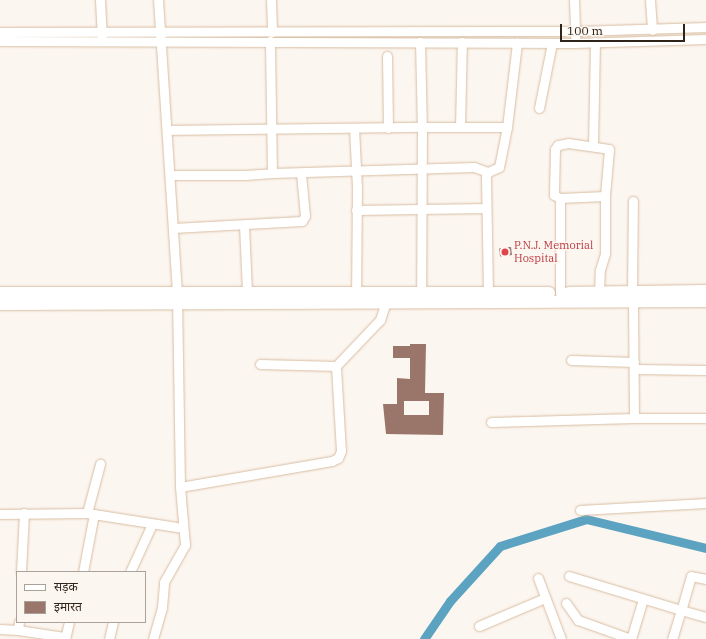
<!DOCTYPE html>
<meta charset="utf-8">
<style>
body{margin:0}
#map{position:relative;width:706px;height:639px;overflow:hidden;background:#fcf6f0;font-family:"IBM Plex Serif","Noto Sans Devanagari",serif}
div>[style]{position:absolute}
[style*='--x']{left:calc(var(--x)*1px);top:calc(var(--y)*1px);width:calc(var(--w)*1px);rotate:calc(var(--a)*1deg)}
.canal>*{height:9px;margin:-4.5px;padding:0 4.5px;transform-origin:4.5px;border-radius:4.5px;background:#5ca2c1}
.building>*{inset:0;background:#997669;transform-origin:0 0}
.roads{filter:drop-shadow(0 0 1px #d8bda1) drop-shadow(0 0 1px #d8bda1)}
.minor>*{height:9px;margin:-4.5px;padding:0 4.5px;transform-origin:4.5px;border-radius:4.5px;background:#fff}
.major>*{height:12px;margin:-6px;padding:0 6px;transform-origin:6px;border-radius:6px;background:#fff}
.dots>*{width:11px;height:11px;translate:-50% -50%;box-sizing:border-box;border:2px solid #fcf6f0;border-radius:50%}
span{translate:-50% -50%;white-space:nowrap;text-align:center;line-height:1.15;-webkit-text-stroke:3px #fcf6f0;paint-order:stroke}
.health-label{font-size:11px;color:#be3a42}
.left{translate:0 -50%;text-align:left}
.legend{position:absolute;left:16px;top:571px;width:130px;height:52px;box-sizing:border-box;background:#fcf6f0;border:1px solid #aaa29a;margin:0;padding:5px 7px;list-style:none;font-size:12px;color:#2e2419}
.legend li{display:flex;align-items:center;gap:8px;height:20px}
.legend b{width:20px;border:1px solid #aaa29a}
.scale{position:absolute;left:560px;top:24px;width:125px;height:18px;box-sizing:border-box;border:2px solid #2e2419;border-top:0;padding-left:5px;font-size:12px;line-height:14px;white-space:nowrap;color:#2e2419;-webkit-text-stroke:3px #fcf6f0;paint-order:stroke}
</style>
<div id="map">
<div class="canal">
<div style="--x:424;--y:639;--w:46;--a:-55.6"></div>
<div style="--x:450;--y:601;--w:74;--a:-47.7"></div>
<div style="--x:500;--y:546;--w:90;--a:-17.4"></div>
<div style="--x:586;--y:519;--w:123;--a:13.6"></div>
</div>
<div class="building">
<div style="left:511px;top:247px;width:8px;height:12px;rotate:83deg"></div>
<div style="clip-path:polygon(evenodd,410px 344px,426px 344px,425px 393px,444px 393px,443px 435px,386px 434px,383px 404px,397px 404px,397px 378px,410px 379px,410px 358px,393px 358px,393px 346px,410px 346px,410px 344px,404px 401px,429px 401px,429px 415px,404px 415px,404px 401px)"></div>
</div>
<div class="roads">
<div class="minor">
<div style="--x:100;--y:0;--w:36;--a:87"></div>
<div style="--x:271;--y:0;--w:32;--a:88"></div>
<div style="--x:574;--y:0;--w:37;--a:88"></div>
<div style="--x:650;--y:0;--w:30;--a:86"></div>
<div style="--x:0;--y:32;--w:575;--a:-0.1"></div>
<div style="--x:575;--y:31;--w:131;--a:-1.7"></div>
<div style="--x:0;--y:41;--w:575;--a:0.2"></div>
<div style="--x:575;--y:43;--w:131;--a:-1.7"></div>
<div style="--x:420;--y:42;--w:85;--a:88.7"></div>
<div style="--x:422;--y:127;--w:85;--a:0"></div>
<div style="--x:507;--y:127;--w:85;--a:-83.2"></div>
<div style="--x:387;--y:56;--w:72;--a:89.2"></div>
<div style="--x:539;--y:108;--w:66;--a:-78.7"></div>
<div style="--x:460;--y:127;--w:85;--a:-88.7"></div>
<div style="--x:354;--y:128;--w:59;--a:87.1"></div>
<div style="--x:357;--y:187;--w:107;--a:90.5"></div>
<div style="--x:167;--y:130;--w:255;--a:-0.7"></div>
<div style="--x:422;--y:127;--w:166;--a:90.3"></div>
<div style="--x:568;--y:143;--w:41;--a:8.3"></div>
<div style="--x:609;--y:149;--w:47;--a:94.9"></div>
<div style="--x:605;--y:196;--w:45;--a:177.5"></div>
<div style="--x:560;--y:198;--w:7;--a:-153"></div>
<div style="--x:554;--y:195;--w:46;--a:-88.8"></div>
<div style="--x:555;--y:149;--w:5;--a:-53"></div>
<div style="--x:558;--y:145;--w:10;--a:-11"></div>
<div style="--x:593;--y:146;--w:104;--a:-88.9"></div>
<div style="--x:272;--y:173;--w:202;--a:-1.7"></div>
<div style="--x:474;--y:167;--w:15;--a:20"></div>
<div style="--x:170;--y:175;--w:75;--a:0"></div>
<div style="--x:245;--y:175;--w:27;--a:-4"></div>
<div style="--x:272;--y:173;--w:132;--a:-90.9"></div>
<div style="--x:356;--y:210;--w:130;--a:-0.9"></div>
<div style="--x:244;--y:225;--w:67;--a:87.4"></div>
<div style="--x:173;--y:228;--w:129;--a:-3.1"></div>
<div style="--x:302;--y:221;--w:6;--a:-59"></div>
<div style="--x:305;--y:216;--w:42;--a:-95.4"></div>
<div style="--x:632;--y:292;--w:91;--a:-89.4"></div>
<div style="--x:488;--y:293;--w:117;--a:-91"></div>
<div style="--x:486;--y:176;--w:4;--a:-63"></div>
<div style="--x:488;--y:172;--w:12;--a:-24"></div>
<div style="--x:499;--y:167;--w:41;--a:-78.7"></div>
<div style="--x:560;--y:293;--w:95;--a:-90"></div>
<div style="--x:599;--y:293;--w:23;--a:-88"></div>
<div style="--x:600;--y:270;--w:17;--a:-73"></div>
<div style="--x:605;--y:254;--w:58;--a:-90"></div>
<div style="--x:571;--y:360;--w:63;--a:1.8"></div>
<div style="--x:260;--y:364;--w:76;--a:1.5"></div>
<div style="--x:634;--y:369;--w:72;--a:0.8"></div>
<div style="--x:634;--y:418;--w:72;--a:0"></div>
<div style="--x:491;--y:422;--w:143;--a:-1.6"></div>
<div style="--x:634;--y:418;--w:116;--a:-90.5"></div>
<div style="--x:180;--y:487;--w:154;--a:-9.7"></div>
<div style="--x:332;--y:461;--w:7;--a:-27"></div>
<div style="--x:338;--y:458;--w:8;--a:-67"></div>
<div style="--x:341;--y:451;--w:85;--a:-93.4"></div>
<div style="--x:336;--y:366;--w:64;--a:-46.3"></div>
<div style="--x:380;--y:320;--w:19;--a:-72"></div>
<div style="--x:580;--y:510;--w:126;--a:-3.2"></div>
<div style="--x:87;--y:513;--w:51;--a:-75.1"></div>
<div style="--x:0;--y:514;--w:87;--a:-0.7"></div>
<div style="--x:87;--y:513;--w:97;--a:8.9"></div>
<div style="--x:21;--y:572;--w:59;--a:-87.1"></div>
<div style="--x:83;--y:572;--w:59;--a:-79.3"></div>
<div style="--x:130;--y:572;--w:53;--a:-65.4"></div>
<div style="--x:569;--y:576;--w:117;--a:16.9"></div>
<div style="--x:681;--y:610;--w:30;--a:107"></div>
<div style="--x:538;--y:578;--w:65;--a:69.3"></div>
<div style="--x:706;--y:579;--w:15;--a:-169"></div>
<div style="--x:691;--y:576;--w:35;--a:106"></div>
<div style="--x:681;--y:610;--w:26;--a:16"></div>
<div style="--x:566;--y:603;--w:21;--a:55"></div>
<div style="--x:578;--y:620;--w:56;--a:19.7"></div>
<div style="--x:631;--y:639;--w:42;--a:-73.3"></div>
<div style="--x:479;--y:626;--w:72;--a:-23"></div>
<div style="--x:0;--y:629;--w:18;--a:3"></div>
<div style="--x:18;--y:630;--w:8;--a:-83"></div>
<div style="--x:18;--y:630;--w:48;--a:8.5"></div>
<div style="--x:65;--y:639;--w:17;--a:-77"></div>
<div style="--x:109;--y:639;--w:17;--a:-77"></div>
<div style="--x:153;--y:639;--w:33;--a:-74"></div>
<div style="--x:162;--y:607;--w:25;--a:-85"></div>
<div style="--x:164;--y:582;--w:43;--a:-60.4"></div>
<div style="--x:185;--y:545;--w:58;--a:-94.9"></div>
<div style="--x:180;--y:487;--w:194;--a:-90.9"></div>
<div style="--x:177;--y:293;--w:294;--a:-93.7"></div>
</div>
<div class="major">
<div style="--x:0;--y:293;--w:549;--a:0"></div>
<div style="--x:569;--y:293;--w:137;--a:-0.8"></div>
<div style="--x:0;--y:304;--w:706;--a:-0.24"></div>
</div>
</div>
<div class="dots">
<div style="left:505px;top:252px;background:#e0444e"></div>
</div>
<div class="health-label">
<span class="left" style="left:514px;top:252px">P.N.J. Memorial<br>Hospital</span>
</div>
<ul class="legend">
<li><b style="height:5px;background:#fff"></b>सड़क</li>
<li><b style="height:11px;background:#997669"></b>इमारत</li>
</ul>
<div class="scale">100 m</div>
</div>
